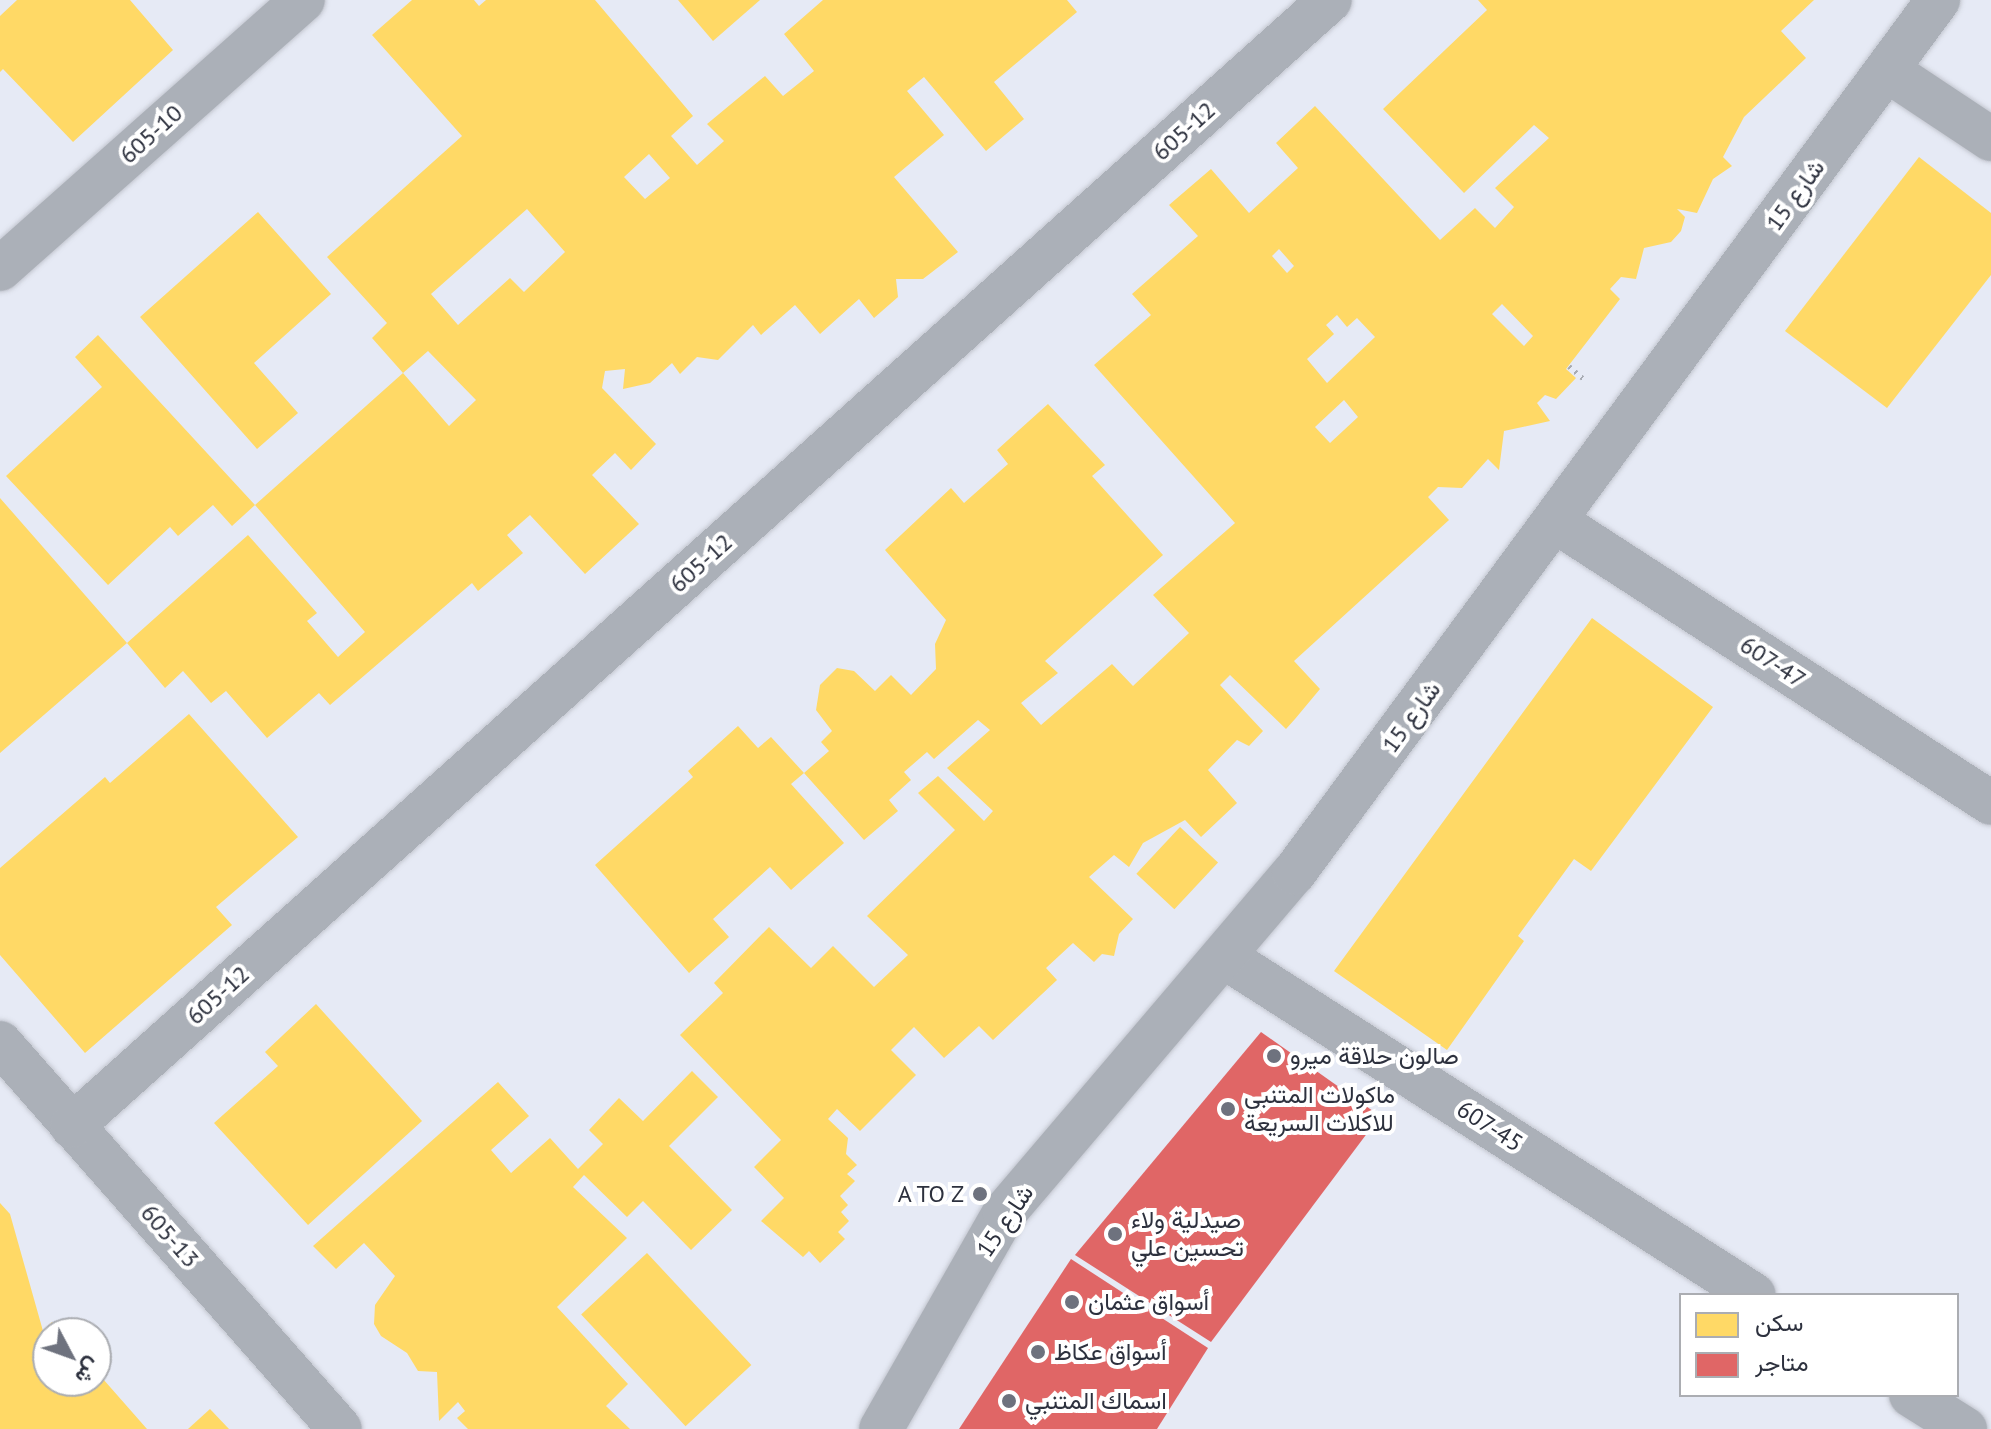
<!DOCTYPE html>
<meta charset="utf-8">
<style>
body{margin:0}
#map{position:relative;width:1991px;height:1429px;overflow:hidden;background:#e6eaf5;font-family:"PT Sans",Vazirmatn,sans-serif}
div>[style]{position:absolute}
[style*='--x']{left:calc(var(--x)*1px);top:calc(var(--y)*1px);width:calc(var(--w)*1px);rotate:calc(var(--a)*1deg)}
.homes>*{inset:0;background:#ffd966;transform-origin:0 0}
.shops>*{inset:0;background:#e06666}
.path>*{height:5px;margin-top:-2.5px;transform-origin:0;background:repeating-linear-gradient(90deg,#a7abb2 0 2px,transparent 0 8px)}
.roads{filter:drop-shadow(0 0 2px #c3c6cf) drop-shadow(0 0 2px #c3c6cf)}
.minor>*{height:44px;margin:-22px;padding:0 22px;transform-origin:22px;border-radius:22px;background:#abb0b8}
.tertiary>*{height:44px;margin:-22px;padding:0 22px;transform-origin:22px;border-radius:22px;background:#abb0b8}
.dots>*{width:22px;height:22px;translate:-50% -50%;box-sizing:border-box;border:4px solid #fff;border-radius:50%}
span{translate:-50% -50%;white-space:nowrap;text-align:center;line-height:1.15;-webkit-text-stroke:8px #fff;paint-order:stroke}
.street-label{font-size:24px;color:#2d313e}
.poi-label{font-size:24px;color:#2d313e}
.left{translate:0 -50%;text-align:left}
.right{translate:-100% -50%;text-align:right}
.legend{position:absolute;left:1679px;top:1293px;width:280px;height:104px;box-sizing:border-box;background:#fff;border:2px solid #abadb2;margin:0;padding:10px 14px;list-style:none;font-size:24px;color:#2d313e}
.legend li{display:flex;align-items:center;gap:16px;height:40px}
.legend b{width:40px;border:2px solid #abadb2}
.north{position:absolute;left:32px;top:1317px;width:80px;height:80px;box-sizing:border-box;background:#fff;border:2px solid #abadb2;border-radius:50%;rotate:131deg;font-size:22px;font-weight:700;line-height:32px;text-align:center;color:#2d313e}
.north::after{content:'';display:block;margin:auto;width:28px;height:36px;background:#6e727e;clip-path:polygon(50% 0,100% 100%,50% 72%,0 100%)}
</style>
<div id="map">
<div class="homes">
<div style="clip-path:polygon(17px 0,130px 0,173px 50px,73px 142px,3px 69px,0 72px,0 16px)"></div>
<div style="clip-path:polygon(evenodd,412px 0,474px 0,479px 6px,486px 0,595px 0,693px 116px,671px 136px,697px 165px,724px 141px,707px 124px,765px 76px,783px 96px,814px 71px,784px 34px,823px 0,1067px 0,1077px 12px,994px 82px,1024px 119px,986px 151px,924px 77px,907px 91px,944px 135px,894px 177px,958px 252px,923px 279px,896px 279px,898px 297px,874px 318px,859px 299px,820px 334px,795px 305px,761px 335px,753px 325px,718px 360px,697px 357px,680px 374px,672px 363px,650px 383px,623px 389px,625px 369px,605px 371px,602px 388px,656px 444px,631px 470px,615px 453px,592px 475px,639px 524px,585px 574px,530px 515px,507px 535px,523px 553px,478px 591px,472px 583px,330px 705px,319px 693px,267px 738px,226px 691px,211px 703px,183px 671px,165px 688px,127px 643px,0 753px,0 498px,127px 643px,248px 535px,317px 613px,307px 621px,338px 657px,365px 632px,255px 505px,403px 373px,372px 338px,387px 323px,327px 257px,462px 136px,372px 35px,412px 0,649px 154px,670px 178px,645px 199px,624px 177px,649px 154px,412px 0,527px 209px,565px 252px,524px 292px,510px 278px,458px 325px,431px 294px,527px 209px,412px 0,428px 351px,476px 400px,449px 426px,403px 373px,428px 351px)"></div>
<div style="clip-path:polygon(678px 0,760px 0,713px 41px)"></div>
<div style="clip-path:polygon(evenodd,1478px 0,1814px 0,1781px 31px,1806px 58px,1744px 117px,1723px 157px,1732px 166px,1713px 179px,1697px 213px,1677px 209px,1685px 217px,1681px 231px,1671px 242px,1644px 248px,1636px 279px,1621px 277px,1610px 289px,1620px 299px,1566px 369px,1576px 378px,1556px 399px,1545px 395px,1537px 403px,1550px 421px,1504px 431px,1499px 470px,1488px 459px,1462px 488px,1438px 487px,1428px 497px,1449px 520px,1294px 661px,1320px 689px,1295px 719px,1286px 729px,1230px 675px,1220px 685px,1263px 731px,1249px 746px,1237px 740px,1208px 770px,1237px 803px,1201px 837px,1185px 820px,1143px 843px,1129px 867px,1114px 855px,1089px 877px,1133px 919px,1119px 934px,1114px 956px,1102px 954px,1094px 962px,1073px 943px,1046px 968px,1057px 980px,993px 1040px,979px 1026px,944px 1058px,914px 1027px,891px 1050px,916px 1075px,860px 1131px,837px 1109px,828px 1119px,848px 1138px,846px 1154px,857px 1165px,847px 1174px,855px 1181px,840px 1196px,848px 1205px,841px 1212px,849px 1221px,838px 1232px,845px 1239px,820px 1263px,809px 1251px,803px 1257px,761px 1221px,784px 1198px,754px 1167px,781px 1140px,680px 1035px,723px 993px,714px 983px,769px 927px,811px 968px,833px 946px,874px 987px,908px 955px,867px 916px,955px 830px,918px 793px,938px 776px,984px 821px,993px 811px,947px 768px,990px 730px,978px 720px,934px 759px,927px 752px,904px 772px,911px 780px,889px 800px,898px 811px,864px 840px,804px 773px,829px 751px,821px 742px,832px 731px,816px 710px,820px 685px,837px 668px,854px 671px,875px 691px,891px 675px,911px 695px,936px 669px,935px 644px,946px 620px,885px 550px,951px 488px,964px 503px,1008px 464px,997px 450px,1048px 404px,1105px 465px,1092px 476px,1163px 555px,1045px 661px,1058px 673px,1021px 703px,1041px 725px,1112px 664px,1133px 686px,1189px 633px,1153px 595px,1235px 523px,1094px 365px,1151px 315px,1132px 294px,1198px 236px,1169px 205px,1211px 169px,1249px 213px,1298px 168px,1276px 143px,1315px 106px,1440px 240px,1475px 208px,1495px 228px,1514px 207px,1495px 188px,1549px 138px,1534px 125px,1464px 193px,1383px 109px,1487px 10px,1478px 0,1279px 249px,1294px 266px,1287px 273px,1272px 256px,1279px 249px,1478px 0,1502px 304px,1533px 336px,1524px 346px,1492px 314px,1502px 304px,1478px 0,1337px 315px,1347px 327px,1357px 318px,1375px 337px,1327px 383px,1307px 359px,1334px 334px,1326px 325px,1337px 315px,1478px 0,1344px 400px,1358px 417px,1330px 443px,1315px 427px,1344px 400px)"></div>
<div style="clip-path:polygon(1919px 157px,1991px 213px,1991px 275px,1887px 408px,1785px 331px)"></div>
<div style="clip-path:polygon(258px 212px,331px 294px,254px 363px,298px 413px,257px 449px,140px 317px)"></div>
<div style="clip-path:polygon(98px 335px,255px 505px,232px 526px,213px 505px,178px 536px,170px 527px,108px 585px,6px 476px,102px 387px,75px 357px)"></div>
<div style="clip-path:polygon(1592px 618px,1713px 707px,1591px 871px,1574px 859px,1518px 936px,1524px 941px,1447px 1050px,1334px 971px)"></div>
<div style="clip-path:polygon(189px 714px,298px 837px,216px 907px,232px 925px,85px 1053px,0 955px,0 868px,105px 777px,110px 783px)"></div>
<div style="clip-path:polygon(738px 726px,758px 748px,771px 737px,804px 773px,791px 784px,844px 843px,791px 890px,770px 867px,713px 919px,729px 937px,689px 973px,595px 865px,693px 777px,688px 771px)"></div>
<div style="left:1180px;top:827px;width:52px;height:64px;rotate:43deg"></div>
<div style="clip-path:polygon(316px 1004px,422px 1121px,308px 1225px,214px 1123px,278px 1066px,265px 1052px)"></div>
<div style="clip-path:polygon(692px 1071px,718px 1097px,669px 1146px,732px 1210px,691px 1250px,643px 1201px,627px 1217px,584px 1175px,573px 1187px,627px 1238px,557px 1307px,628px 1384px,606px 1406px,630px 1429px,468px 1429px,457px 1418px,465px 1411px,458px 1402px,439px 1421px,437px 1372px,418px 1371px,407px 1353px,381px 1336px,374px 1324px,375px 1305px,395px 1276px,364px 1243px,336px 1269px,313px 1246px,498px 1082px,529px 1116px,491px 1150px,511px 1173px,550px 1138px,578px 1169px,603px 1144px,589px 1130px,619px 1098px,643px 1121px)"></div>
<div style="clip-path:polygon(0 1203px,10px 1214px,43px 1331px,52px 1322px,62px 1333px,48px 1333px,48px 1381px,96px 1381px,96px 1371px,147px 1429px,0 1429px)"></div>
<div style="left:647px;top:1253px;width:153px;height:90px;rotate:47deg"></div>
<div style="clip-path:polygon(210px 1409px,229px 1429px,188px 1429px)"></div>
</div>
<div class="shops">
<div style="clip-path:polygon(1261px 1032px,1380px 1116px,1211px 1342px,1075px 1255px)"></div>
<div style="clip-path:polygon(1071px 1259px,1208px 1348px,1157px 1429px,959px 1429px)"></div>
</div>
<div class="path">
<div style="--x:1569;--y:366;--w:21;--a:41"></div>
</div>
<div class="roads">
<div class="minor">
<div style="--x:1887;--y:70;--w:125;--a:33.6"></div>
<div style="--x:0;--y:269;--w:405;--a:-41.6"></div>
<div style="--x:1555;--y:521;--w:519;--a:32.89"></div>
<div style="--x:1226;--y:958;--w:626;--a:32.55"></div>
<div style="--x:0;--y:1043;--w:514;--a:48.63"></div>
<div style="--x:72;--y:1126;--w:1688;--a:-41.83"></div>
<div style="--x:1911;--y:1395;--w:64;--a:32.2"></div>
</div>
<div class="tertiary">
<div style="--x:881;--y:1429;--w:250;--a:-60.3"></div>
<div style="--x:1005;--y:1212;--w:445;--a:-49.6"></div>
<div style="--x:1294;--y:873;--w:1085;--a:-53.58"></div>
</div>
</div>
<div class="dots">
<div style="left:1274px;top:1056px;background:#6e727e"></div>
<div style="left:1228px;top:1109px;background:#6e727e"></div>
<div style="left:980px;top:1194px;background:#6e727e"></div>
<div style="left:1115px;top:1234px;background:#6e727e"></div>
<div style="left:1072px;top:1302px;background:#6e727e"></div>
<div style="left:1038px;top:1352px;background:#6e727e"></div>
<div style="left:1009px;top:1401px;background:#6e727e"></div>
</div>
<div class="street-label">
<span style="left:1184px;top:131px;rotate:-42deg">605-12</span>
<span style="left:151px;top:134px;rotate:-42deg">605-10</span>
<span style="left:1795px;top:195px;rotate:-54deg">شارع 15</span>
<span style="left:701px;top:563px;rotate:-42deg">605-12</span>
<span style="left:1773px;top:662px;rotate:33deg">607-47</span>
<span style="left:1411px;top:717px;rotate:-54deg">شارع 15</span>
<span style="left:218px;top:995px;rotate:-42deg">605-12</span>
<span style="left:1490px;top:1126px;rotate:33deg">607-45</span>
<span style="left:1005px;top:1221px;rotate:-56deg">شارع 15</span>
<span style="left:170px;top:1236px;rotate:49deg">605-13</span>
</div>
<div class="poi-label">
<span class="left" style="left:1290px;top:1056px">صالون حلاقة ميرو</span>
<span class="left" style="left:1244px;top:1109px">ماكولات المتنبي<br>للاكلات السريعة</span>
<span class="right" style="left:964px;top:1194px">A TO Z</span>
<span class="left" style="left:1131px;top:1234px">صيدلية ولاء<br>تحسين علي</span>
<span class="left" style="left:1088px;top:1302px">أسواق عثمان</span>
<span class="left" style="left:1054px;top:1352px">أسواق عكاظ</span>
<span class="left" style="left:1025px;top:1401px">اسماك المتنبي</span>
</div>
<ul class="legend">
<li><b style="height:22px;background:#ffd966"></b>سكن</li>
<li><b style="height:22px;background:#e06666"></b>متاجر</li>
</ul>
<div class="north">ش</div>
</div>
